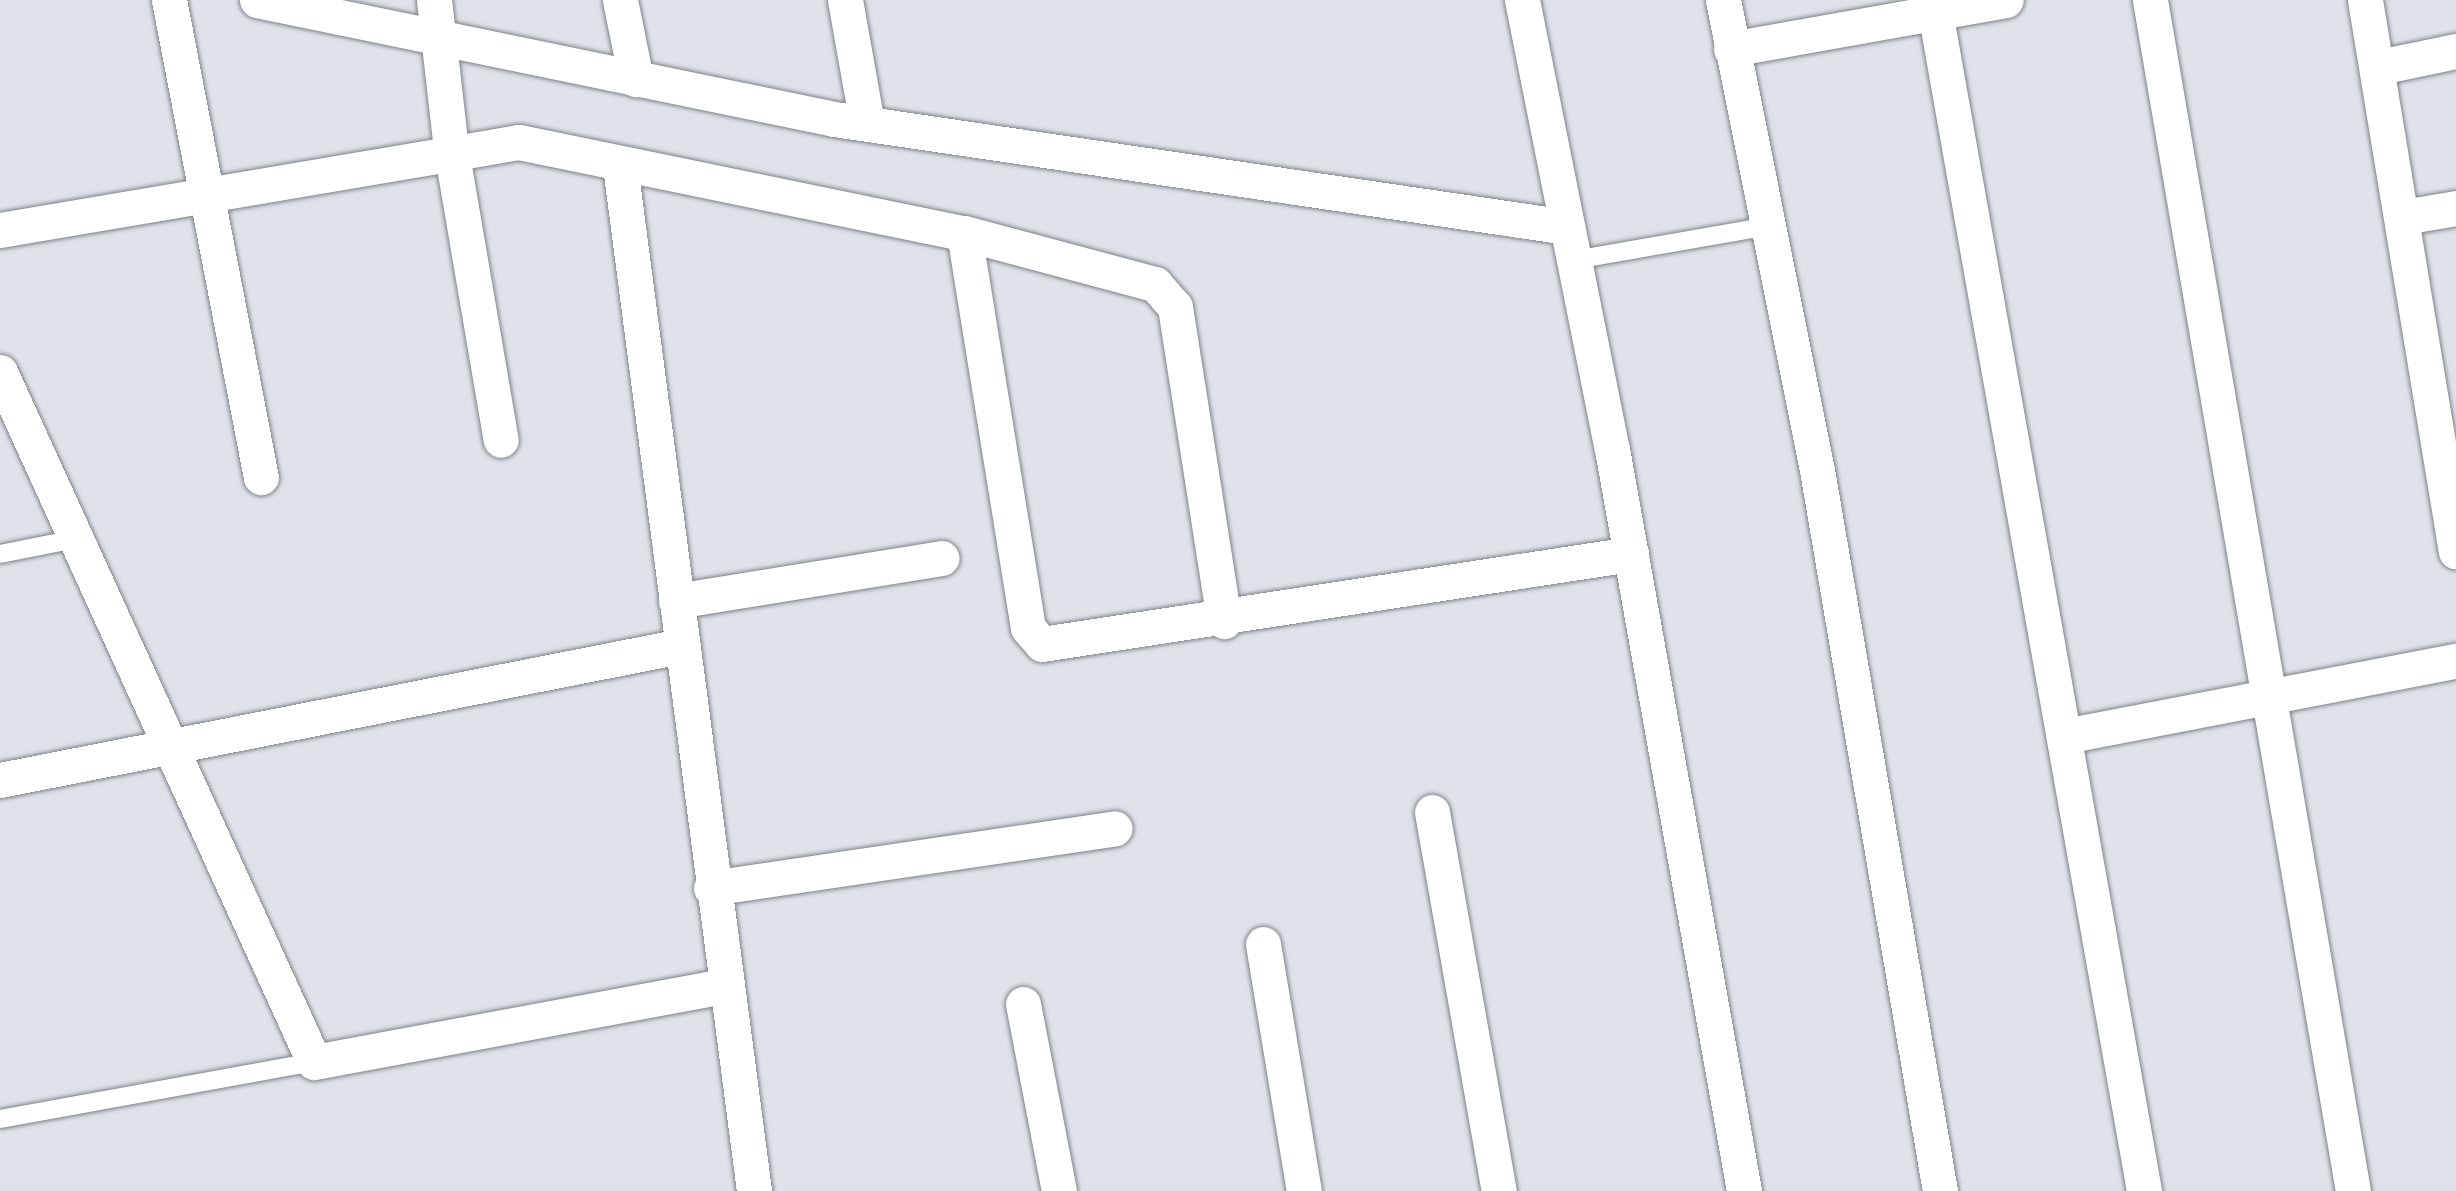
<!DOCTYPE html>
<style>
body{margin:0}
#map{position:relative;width:2456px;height:1191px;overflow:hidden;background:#dfe3e9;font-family:Roboto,sans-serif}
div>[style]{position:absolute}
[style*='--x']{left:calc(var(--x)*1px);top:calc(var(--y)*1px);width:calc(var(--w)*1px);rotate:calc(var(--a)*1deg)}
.roads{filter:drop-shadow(0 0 2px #7f8288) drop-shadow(0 0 2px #7f8288)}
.lane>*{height:18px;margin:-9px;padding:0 9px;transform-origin:9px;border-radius:9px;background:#fff}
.street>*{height:35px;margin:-17.5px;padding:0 17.5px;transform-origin:17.5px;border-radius:17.5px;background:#fff}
span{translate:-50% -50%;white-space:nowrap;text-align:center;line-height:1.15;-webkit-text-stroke:6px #dfe3e9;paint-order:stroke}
</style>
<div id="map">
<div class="roads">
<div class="lane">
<div style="--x:1574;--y:260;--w:197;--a:-9.9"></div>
<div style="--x:0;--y:554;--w:76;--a:-11.3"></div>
<div style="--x:0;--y:1119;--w:319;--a:-10.3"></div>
</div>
<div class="street">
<div style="--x:169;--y:0;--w:486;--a:79.1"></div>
<div style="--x:257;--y:0;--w:589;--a:11.65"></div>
<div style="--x:834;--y:119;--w:741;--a:8.38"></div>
<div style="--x:434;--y:0;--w:150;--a:83.5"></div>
<div style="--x:451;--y:149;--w:295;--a:80.3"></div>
<div style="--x:620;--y:0;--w:81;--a:78.6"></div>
<div style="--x:845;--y:0;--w:125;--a:79.9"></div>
<div style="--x:1522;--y:0;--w:458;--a:78.7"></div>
<div style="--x:1612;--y:449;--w:754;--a:79.91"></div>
<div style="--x:1723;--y:0;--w:479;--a:78.7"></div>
<div style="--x:1817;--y:470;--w:731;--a:80.32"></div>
<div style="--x:1933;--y:0;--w:1210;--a:79.95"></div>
<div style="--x:2150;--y:0;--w:1208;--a:80.33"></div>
<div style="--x:2365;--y:0;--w:559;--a:80.64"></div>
<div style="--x:1731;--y:49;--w:279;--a:-10.1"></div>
<div style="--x:2379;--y:67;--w:79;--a:-11.7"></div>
<div style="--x:620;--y:166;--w:1034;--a:82.55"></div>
<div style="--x:2403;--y:217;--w:54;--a:-9.6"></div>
<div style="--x:0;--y:230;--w:526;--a:-9.62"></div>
<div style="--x:519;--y:142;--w:454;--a:11.6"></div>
<div style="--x:964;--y:233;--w:198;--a:15"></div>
<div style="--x:1155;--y:284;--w:30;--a:49"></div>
<div style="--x:1175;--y:307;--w:318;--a:81.1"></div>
<div style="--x:964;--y:233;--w:400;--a:80.8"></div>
<div style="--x:1028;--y:628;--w:21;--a:49"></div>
<div style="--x:1042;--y:644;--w:596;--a:-8.69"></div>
<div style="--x:0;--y:372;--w:758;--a:65.53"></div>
<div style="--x:314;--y:1062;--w:417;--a:-10.5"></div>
<div style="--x:676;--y:601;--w:269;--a:-9.2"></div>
<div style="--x:2065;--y:736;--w:398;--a:-10.9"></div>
<div style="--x:0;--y:780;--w:694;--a:-11.13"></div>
<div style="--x:1432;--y:812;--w:385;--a:80"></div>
<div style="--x:711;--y:888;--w:408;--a:-8.4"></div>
<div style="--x:1263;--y:944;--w:250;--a:80.6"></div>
<div style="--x:1023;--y:1004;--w:190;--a:79.1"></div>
</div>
</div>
</div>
